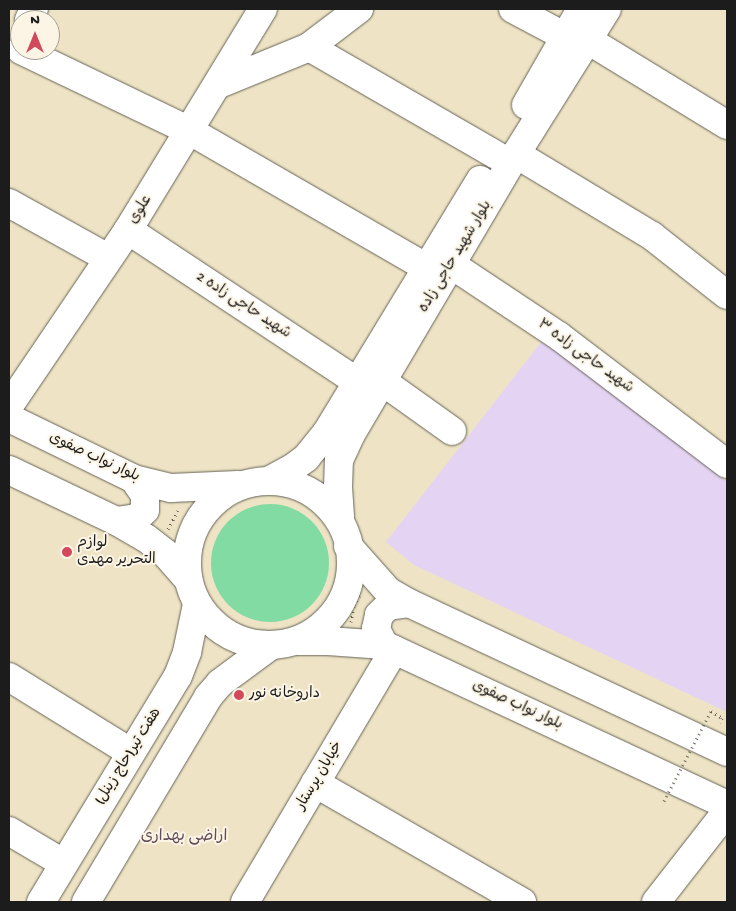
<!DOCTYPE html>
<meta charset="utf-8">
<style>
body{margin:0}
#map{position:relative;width:736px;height:911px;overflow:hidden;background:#eee4c5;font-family:"Gochi Hand","Playpen Sans Arabic",sans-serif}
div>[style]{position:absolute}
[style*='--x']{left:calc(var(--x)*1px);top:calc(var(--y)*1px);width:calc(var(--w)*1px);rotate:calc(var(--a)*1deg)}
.built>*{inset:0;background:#e4d3f2}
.green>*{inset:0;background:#81dba2}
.round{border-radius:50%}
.path>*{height:3px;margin-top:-1.5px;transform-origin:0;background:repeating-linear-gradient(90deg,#666257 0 1px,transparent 0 5px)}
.roads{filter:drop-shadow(0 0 1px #666257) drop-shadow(0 0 1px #666257)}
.minor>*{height:28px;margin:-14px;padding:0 14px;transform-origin:14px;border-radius:14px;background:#fff}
.major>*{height:28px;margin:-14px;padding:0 14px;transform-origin:14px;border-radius:14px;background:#fff}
.major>.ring{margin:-14px;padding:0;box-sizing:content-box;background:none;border:28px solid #fff;border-radius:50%}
.path-bridge>*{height:3px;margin-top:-1.5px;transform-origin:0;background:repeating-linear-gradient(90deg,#666257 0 1px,transparent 0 5px)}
.dots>*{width:14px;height:14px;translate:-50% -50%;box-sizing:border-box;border:2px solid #fcf5e5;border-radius:50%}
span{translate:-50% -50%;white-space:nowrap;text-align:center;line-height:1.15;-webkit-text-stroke:4px #fcf5e5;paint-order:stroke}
.street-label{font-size:15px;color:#1c1c1c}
.poi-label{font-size:15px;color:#1c1c1c}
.left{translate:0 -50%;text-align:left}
.neighbourhood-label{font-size:16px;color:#634d59}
.frame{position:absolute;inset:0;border:10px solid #1c1c1c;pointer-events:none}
.north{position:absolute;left:10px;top:10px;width:50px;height:50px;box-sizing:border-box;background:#fcf5e5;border:1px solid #a29e95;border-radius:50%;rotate:0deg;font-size:14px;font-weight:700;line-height:20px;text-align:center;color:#1c1c1c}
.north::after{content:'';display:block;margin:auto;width:18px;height:22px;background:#d1495b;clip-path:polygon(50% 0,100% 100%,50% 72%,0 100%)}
</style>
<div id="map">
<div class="built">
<div style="clip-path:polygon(545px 337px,727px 482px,727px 712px,414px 565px,386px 542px)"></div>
</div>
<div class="green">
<div class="round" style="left:211px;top:504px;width:118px;height:118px"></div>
</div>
<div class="path">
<div style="--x:168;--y:529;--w:21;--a:-62"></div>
<div style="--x:351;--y:622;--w:17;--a:-80"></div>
<div style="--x:354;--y:605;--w:14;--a:-60"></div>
<div style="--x:711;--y:711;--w:13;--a:32"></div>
<div style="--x:722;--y:718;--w:5;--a:112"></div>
</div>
<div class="roads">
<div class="minor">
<div style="--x:513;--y:9;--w:60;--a:27.8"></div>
<div style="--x:29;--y:20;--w:12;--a:-66"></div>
<div style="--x:588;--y:40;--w:163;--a:31.4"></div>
<div style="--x:309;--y:47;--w:216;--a:30"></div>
<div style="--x:21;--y:50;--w:187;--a:25.6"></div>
<div style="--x:190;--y:131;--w:274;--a:30"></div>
<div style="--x:219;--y:84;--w:97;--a:-22.3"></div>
<div style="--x:309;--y:47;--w:63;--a:-37.2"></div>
<div style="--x:526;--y:105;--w:111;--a:-60.2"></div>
<div style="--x:516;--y:154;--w:159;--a:31.1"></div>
<div style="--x:652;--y:236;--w:95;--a:38.2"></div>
<div style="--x:9;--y:203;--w:113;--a:29.1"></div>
<div style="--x:128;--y:230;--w:276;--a:33.5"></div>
<div style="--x:452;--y:265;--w:128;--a:33.6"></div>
<div style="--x:559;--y:336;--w:211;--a:37.3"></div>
<div style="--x:382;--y:381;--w:86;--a:35.5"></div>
<div style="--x:9;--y:406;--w:212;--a:-55.9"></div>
<div style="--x:128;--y:230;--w:259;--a:-58.6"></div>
<div style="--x:270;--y:480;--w:24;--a:-28"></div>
<div style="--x:291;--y:469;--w:19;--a:-36"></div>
<div style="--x:306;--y:458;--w:33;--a:-51"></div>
<div style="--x:327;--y:432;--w:295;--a:-58.7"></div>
<div style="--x:340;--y:516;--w:29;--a:-94"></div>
<div style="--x:338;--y:487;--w:27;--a:-88"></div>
<div style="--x:339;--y:460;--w:26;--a:-65"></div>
<div style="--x:350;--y:436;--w:327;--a:-59.5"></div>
<div style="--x:516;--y:154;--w:171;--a:-57.9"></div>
<div style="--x:9;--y:677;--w:142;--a:31.8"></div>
<div style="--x:315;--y:783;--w:239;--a:29.9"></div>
<div style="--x:9;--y:831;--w:63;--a:30.7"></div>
<div style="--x:245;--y:902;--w:293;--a:-59.4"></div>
<div style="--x:656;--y:902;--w:115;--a:-52"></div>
</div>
<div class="major">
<div style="--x:9;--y:418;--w:139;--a:26"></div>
<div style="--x:134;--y:479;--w:38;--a:14"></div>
<div style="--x:171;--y:488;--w:67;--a:-2.6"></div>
<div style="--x:9;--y:470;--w:119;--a:25.5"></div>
<div style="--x:116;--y:521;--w:34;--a:30"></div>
<div style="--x:146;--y:538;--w:24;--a:38"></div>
<div style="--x:165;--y:553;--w:33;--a:49"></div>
<div class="ring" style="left:187px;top:481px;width:136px;height:136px"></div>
<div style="--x:116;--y:521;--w:21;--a:-8"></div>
<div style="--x:137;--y:518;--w:11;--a:-45"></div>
<div style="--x:145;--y:510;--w:15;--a:-90"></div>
<div style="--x:145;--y:495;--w:19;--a:-125"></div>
<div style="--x:348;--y:546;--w:60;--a:48.4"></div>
<div style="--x:388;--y:591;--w:24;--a:30"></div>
<div style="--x:409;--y:603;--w:351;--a:25.1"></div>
<div style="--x:299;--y:641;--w:29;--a:0"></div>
<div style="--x:328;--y:641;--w:56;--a:4.1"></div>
<div style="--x:384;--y:645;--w:378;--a:25"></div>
<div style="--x:384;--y:645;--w:18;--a:-117"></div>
<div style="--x:376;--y:629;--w:14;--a:-78"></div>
<div style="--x:379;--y:615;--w:13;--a:-45"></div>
<div style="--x:388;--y:606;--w:21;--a:-8"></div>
<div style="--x:41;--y:902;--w:264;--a:-58.8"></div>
<div style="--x:178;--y:676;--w:26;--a:-69"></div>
<div style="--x:187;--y:652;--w:49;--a:-78.2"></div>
<div style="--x:86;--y:902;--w:239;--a:-59.2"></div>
<div style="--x:208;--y:697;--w:18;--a:-49"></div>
<div style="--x:220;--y:683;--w:62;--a:-36.5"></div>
</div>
</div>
<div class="path-bridge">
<div style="--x:664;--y:801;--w:102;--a:-62.4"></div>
</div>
<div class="dots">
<div style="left:67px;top:552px;background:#d1495b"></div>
<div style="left:239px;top:695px;background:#d1495b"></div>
</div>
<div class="street-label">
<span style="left:141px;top:210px;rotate:-58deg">علوی</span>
<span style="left:456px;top:257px;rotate:-59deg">بلوار شهید حاجی زاده</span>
<span style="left:243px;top:306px;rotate:33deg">شهید حاجی زاده 2</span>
<span style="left:585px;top:357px;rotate:36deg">شهید حاجی زاده ۳</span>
<span style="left:94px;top:458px;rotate:25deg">بلوار نواب صفوی</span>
<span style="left:517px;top:706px;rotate:25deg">بلوار نواب صفوی</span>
<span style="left:129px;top:757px;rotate:-58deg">هفت تیر(حاج زینل)</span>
<span style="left:320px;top:776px;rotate:-59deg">خیابان پرستار</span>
</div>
<div class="poi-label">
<span class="left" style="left:77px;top:552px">لوازم<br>التحریر مهدی</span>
<span class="left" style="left:249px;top:695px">داروخانه نور</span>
</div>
<div class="neighbourhood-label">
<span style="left:184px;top:838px">اراضی بهداری</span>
</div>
<div class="frame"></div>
<div class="north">N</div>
</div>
